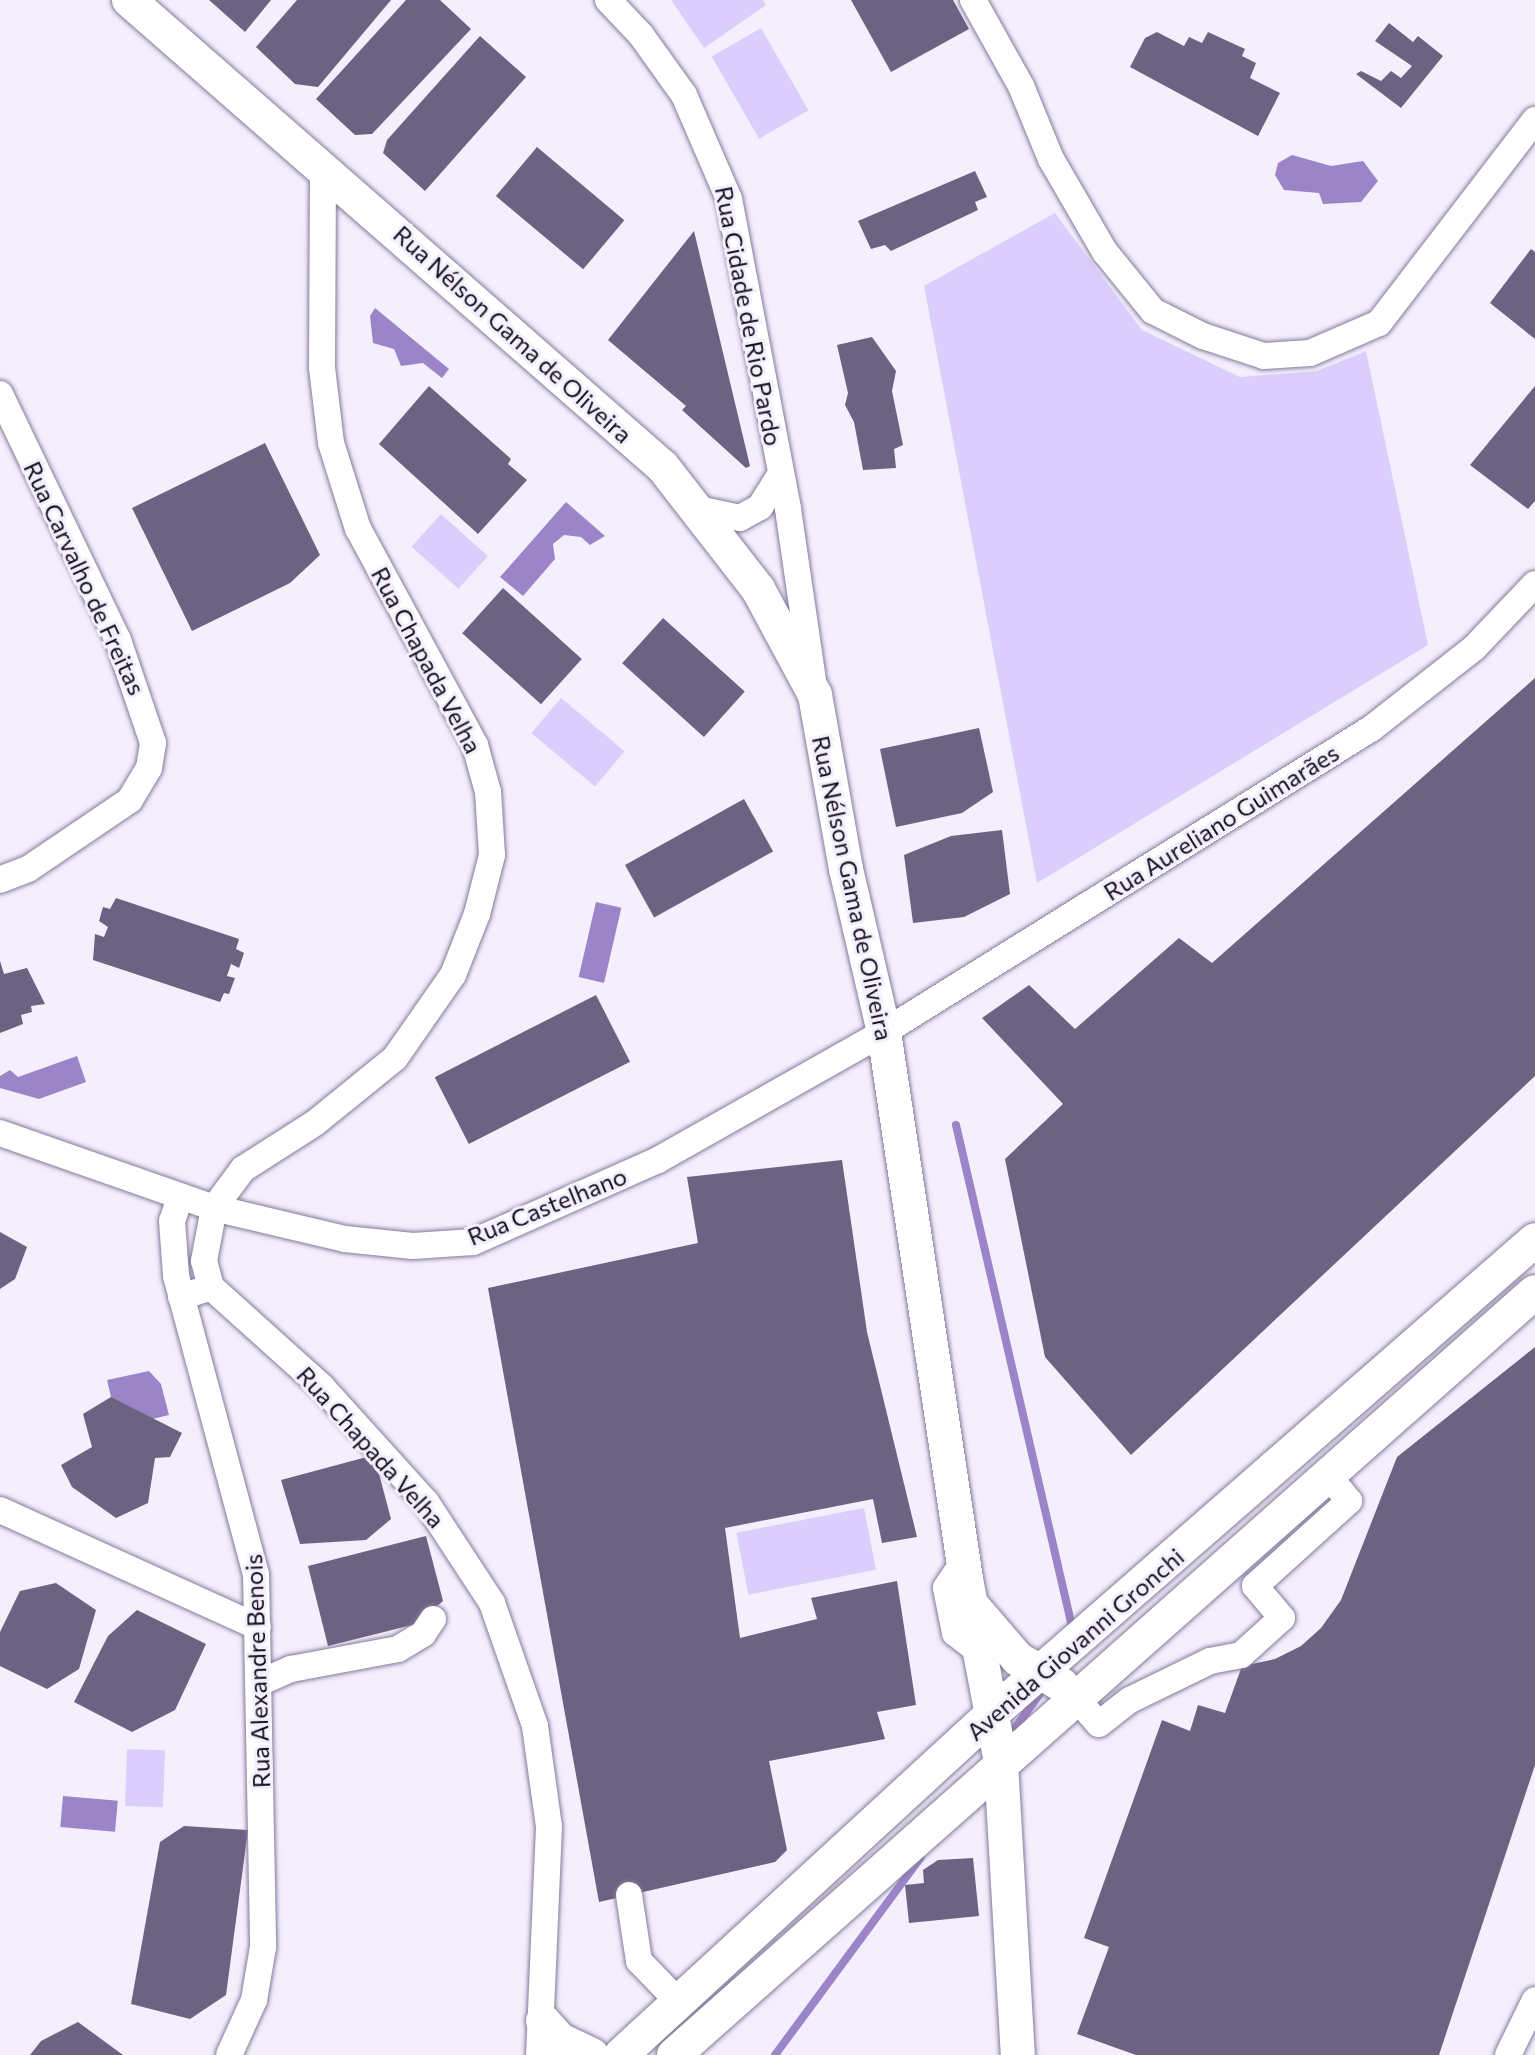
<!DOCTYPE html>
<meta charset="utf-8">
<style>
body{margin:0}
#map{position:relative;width:1535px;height:2055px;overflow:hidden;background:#f3effd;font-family:Commissioner,sans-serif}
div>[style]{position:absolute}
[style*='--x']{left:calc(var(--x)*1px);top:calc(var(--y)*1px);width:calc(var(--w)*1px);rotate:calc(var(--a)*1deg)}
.green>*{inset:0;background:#dccefc;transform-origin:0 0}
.water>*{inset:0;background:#9b84c7;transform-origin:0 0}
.stream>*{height:8px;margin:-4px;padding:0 4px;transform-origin:4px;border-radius:4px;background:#9b84c7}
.building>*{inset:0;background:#6c6281;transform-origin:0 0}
.roads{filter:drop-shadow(0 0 2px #847a9a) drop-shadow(0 0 2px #847a9a)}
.minor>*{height:26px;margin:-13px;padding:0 13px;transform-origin:13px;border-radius:13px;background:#fff}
.major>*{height:34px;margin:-17px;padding:0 17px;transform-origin:17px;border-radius:17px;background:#fff}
span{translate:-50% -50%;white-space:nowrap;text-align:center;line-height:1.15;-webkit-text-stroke:6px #f3effd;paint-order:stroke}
.street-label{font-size:24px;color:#110d19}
</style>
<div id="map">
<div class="green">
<div style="clip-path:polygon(671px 0,763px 0,766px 5px,704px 48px)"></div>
<div style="left:761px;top:28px;width:95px;height:57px;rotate:60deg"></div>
<div style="clip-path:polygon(1055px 213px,1142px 330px,1240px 377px,1317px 371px,1366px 351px,1428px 645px,1037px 883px,924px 286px)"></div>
<div style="left:441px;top:514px;width:63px;height:44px;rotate:42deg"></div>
<div style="left:561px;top:698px;width:83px;height:46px;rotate:40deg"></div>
<div style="left:864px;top:1508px;width:63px;height:130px;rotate:79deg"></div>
<div style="left:127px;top:1749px;width:38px;height:57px;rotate:2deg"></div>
</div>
<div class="water">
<div style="clip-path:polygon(1292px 155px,1331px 166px,1363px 161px,1378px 181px,1361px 202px,1323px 204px,1319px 193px,1284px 190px,1275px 175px,1278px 163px)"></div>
<div style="clip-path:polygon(375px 308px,449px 369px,442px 378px,423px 363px,401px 366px,394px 349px,373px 343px,370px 316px)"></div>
<div style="clip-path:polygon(566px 502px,605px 536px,590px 545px,581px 537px,564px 535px,553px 544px,555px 559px,523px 596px,500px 577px)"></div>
<div style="left:596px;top:902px;width:26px;height:77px;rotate:13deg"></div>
<div style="clip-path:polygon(77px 1056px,86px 1082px,39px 1099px,0 1088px,0 1076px,10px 1070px,18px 1077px)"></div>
<div style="clip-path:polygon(149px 1371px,161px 1384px,169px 1415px,118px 1427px,107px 1380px)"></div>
<div style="left:63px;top:1796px;width:55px;height:31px;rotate:5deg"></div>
</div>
<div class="stream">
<div style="--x:956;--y:1125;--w:519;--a:76.98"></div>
<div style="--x:1006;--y:1740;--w:66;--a:-53.7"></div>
<div style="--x:775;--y:2055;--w:245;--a:-53.6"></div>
</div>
<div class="building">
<div style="clip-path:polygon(209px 0,271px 0,245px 32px)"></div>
<div style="clip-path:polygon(297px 0,391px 0,318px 87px,295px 84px,256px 47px)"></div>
<div style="clip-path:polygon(406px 0,440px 0,471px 29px,372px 134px,355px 135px,316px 99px)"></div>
<div style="clip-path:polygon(851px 0,953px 0,969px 29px,891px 72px)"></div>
<div style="clip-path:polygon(1389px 23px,1413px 42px,1418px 36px,1443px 56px,1401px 108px,1356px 74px,1361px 71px,1381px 81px,1391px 71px,1401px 78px,1412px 66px,1375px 41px)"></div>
<div style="clip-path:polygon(1157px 32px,1184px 46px,1189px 37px,1202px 43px,1208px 32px,1245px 49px,1242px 56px,1256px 63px,1250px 78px,1280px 93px,1258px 136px,1130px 67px,1145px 38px)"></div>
<div style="clip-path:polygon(480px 36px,526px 77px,425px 191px,383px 153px,387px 140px)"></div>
<div style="left:537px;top:147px;width:114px;height:64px;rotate:40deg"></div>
<div style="clip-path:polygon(975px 171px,987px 197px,975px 202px,978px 210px,891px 251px,885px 245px,871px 249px,858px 221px)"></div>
<div style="clip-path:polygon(694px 231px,750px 466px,746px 468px,682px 410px,686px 406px,608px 340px)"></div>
<div style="clip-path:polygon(1531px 249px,1535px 252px,1535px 339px,1490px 303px)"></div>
<div style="clip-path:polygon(872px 337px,896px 371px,892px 391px,903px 445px,894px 449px,896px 468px,863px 470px,854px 422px,845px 405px,848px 393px,837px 345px)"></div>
<div style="clip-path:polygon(429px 386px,511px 459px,508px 464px,527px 480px,478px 534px,379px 444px)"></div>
<div style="clip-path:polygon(1535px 386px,1535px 501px,1528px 509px,1470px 465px)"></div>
<div style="clip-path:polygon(265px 443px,320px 555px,290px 583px,192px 631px,132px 508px)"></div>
<div style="left:503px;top:588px;width:106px;height:61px;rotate:42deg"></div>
<div style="left:663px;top:618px;width:110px;height:61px;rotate:42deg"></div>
<div style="clip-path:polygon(1535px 678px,1535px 1076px,1131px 1455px,1045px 1357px,1005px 1159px,1063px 1104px,982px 1018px,1029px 985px,1075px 1029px,1179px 938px,1212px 963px)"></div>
<div style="clip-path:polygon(979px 728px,993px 792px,962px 813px,896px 827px,880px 749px)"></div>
<div style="left:744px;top:799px;width:60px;height:136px;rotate:61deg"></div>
<div style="clip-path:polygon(1002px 830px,1010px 894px,964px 917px,913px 923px,904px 855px,951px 836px)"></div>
<div style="clip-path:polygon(116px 898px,239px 939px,236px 949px,244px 953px,239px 968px,231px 964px,227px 976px,235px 978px,229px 994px,224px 993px,220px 1002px,93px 960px,95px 934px,104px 937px,108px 927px,99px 921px,103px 907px,110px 909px)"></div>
<div style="clip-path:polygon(0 961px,4px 974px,27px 968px,45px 1004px,31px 1006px,32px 1012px,21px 1015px,23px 1024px,0 1033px)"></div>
<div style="left:596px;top:995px;width:75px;height:181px;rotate:63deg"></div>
<div style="clip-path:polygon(842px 1160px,867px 1332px,917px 1537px,882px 1543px,873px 1499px,725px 1528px,740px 1638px,817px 1619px,811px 1598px,897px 1581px,916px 1705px,877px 1712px,885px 1739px,769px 1761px,787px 1850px,775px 1862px,599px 1902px,488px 1288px,698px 1243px,687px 1177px)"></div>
<div style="clip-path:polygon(0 1232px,27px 1247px,15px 1279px,0 1289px)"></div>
<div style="clip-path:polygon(1535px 1347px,1535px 1765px,1439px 2055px,1136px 2055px,1077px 2034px,1109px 1947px,1084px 1938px,1162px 1720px,1190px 1731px,1198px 1705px,1225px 1713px,1242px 1666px,1275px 1659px,1301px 1646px,1321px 1628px,1341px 1600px,1397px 1457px)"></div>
<div style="clip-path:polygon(111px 1397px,182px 1433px,170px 1457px,155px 1458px,148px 1503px,116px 1518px,72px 1487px,61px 1465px,92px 1447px,83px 1414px)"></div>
<div style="clip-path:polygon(374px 1455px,391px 1519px,366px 1540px,300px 1544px,281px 1480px)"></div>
<div style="clip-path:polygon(426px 1536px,443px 1601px,416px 1624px,328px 1646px,308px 1566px)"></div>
<div style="clip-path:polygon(56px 1583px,96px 1610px,79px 1669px,47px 1689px,0 1666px,0 1632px,20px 1591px)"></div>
<div style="clip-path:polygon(137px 1610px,206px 1644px,175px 1710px,132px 1732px,74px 1702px,108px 1636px)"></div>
<div style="clip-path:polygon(184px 1826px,248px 1830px,226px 1995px,190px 2019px,131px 2004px,160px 1842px)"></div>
<div style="clip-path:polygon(973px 1858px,979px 1916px,909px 1923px,905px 1885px,924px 1883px,923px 1870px,938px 1860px)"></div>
<div style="clip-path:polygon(78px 2022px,123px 2055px,30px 2055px,41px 2041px)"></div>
</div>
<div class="roads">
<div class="minor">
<div style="--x:608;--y:0;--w:48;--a:46.7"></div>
<div style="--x:641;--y:35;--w:74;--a:54.4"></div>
<div style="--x:684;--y:95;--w:113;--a:66.6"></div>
<div style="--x:729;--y:199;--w:316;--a:79.2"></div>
<div style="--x:788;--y:509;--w:173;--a:81.7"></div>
<div style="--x:973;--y:0;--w:98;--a:60.8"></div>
<div style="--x:1021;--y:86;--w:79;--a:67.7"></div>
<div style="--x:1051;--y:159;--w:108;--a:59.9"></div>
<div style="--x:1105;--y:252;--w:76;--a:50.9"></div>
<div style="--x:1153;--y:311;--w:56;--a:26.6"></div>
<div style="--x:1203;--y:336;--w:64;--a:18.2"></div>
<div style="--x:1264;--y:356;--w:46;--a:-3.7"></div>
<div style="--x:1310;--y:353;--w:75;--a:-23.5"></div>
<div style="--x:1379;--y:323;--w:256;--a:-52.5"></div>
<div style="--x:0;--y:394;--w:273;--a:64.4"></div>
<div style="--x:118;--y:640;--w:109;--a:71.2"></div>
<div style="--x:153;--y:743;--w:25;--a:99"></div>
<div style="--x:149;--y:768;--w:37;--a:121"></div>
<div style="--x:130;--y:800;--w:123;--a:145.9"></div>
<div style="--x:28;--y:869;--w:30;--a:159"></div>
<div style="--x:698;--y:509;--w:43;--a:12.1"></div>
<div style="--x:740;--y:518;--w:23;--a:-29"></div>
<div style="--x:760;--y:507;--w:38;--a:-58"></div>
<div style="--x:0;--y:1133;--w:227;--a:19.3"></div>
<div style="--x:214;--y:1208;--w:135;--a:13.3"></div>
<div style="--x:345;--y:1239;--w:68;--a:5.9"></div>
<div style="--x:413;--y:1246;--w:60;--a:-3.8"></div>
<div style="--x:473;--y:1242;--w:202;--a:-23.9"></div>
<div style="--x:658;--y:1160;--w:260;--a:-29.5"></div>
<div style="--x:884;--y:1032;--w:575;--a:-31.92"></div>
<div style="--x:1372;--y:728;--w:130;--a:-38.1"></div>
<div style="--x:1474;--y:648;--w:88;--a:-46.4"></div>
<div style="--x:180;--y:1197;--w:25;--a:108"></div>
<div style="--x:172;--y:1221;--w:55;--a:85.8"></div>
<div style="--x:176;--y:1276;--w:309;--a:75"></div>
<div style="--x:256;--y:1574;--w:373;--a:88.9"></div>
<div style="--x:263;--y:1947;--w:54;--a:99.6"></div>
<div style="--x:254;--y:2000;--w:60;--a:114.4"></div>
<div style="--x:211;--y:1287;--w:27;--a:-105"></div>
<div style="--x:204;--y:1261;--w:54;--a:-79.3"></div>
<div style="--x:214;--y:1208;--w:49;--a:-53.4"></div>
<div style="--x:243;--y:1169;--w:85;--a:-32.6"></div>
<div style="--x:315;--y:1123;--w:103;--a:-39.1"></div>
<div style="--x:395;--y:1058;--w:101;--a:-55.1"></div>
<div style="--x:453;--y:975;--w:66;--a:-68.5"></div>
<div style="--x:477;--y:914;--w:61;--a:-75.7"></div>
<div style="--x:492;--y:855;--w:63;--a:-93.6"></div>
<div style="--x:488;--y:792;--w:49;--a:-105.5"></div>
<div style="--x:475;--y:745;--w:246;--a:-118.4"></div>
<div style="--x:358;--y:529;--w:90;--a:-107.4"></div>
<div style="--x:331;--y:443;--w:77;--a:-96.8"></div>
<div style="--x:322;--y:367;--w:201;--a:-89.7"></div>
<div style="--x:181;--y:1297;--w:32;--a:-18"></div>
<div style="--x:211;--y:1287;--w:149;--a:42"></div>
<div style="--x:322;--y:1387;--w:155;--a:47.9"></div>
<div style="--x:426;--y:1502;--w:121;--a:56.8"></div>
<div style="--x:492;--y:1603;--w:130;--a:70.7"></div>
<div style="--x:535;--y:1726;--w:102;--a:82.1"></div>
<div style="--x:549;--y:1827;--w:228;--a:92.5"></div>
<div style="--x:0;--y:1510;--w:283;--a:24.4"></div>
<div style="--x:964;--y:1561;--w:32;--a:124"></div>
<div style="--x:946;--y:1588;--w:46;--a:78.7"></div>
<div style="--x:955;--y:1633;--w:33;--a:38"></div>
<div style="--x:259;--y:1683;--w:35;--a:-24"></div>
<div style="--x:291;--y:1669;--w:109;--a:-10.6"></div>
<div style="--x:398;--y:1649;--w:29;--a:-31"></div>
<div style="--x:423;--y:1634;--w:18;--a:-56"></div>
<div style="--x:1077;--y:1699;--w:33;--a:49"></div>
<div style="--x:1099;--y:1724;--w:39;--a:-38"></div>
<div style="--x:1130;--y:1700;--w:89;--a:-26"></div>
<div style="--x:1210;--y:1661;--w:32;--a:-11"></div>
<div style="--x:1241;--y:1655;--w:55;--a:-42.1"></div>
<div style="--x:1282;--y:1618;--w:42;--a:-130.2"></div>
<div style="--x:1255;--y:1586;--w:127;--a:-42.1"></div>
<div style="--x:1349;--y:1501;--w:33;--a:-129"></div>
<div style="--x:629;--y:1895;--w:67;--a:81.4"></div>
<div style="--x:639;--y:1961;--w:43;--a:45.9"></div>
<div style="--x:1508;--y:2055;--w:61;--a:-63.9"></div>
</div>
<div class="major">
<div style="--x:129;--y:0;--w:709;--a:41.17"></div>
<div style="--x:663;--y:467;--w:155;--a:52.1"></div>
<div style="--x:758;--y:589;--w:120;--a:61.7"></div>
<div style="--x:815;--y:695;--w:177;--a:79.9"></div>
<div style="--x:846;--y:869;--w:167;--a:76.9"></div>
<div style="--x:884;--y:1032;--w:553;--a:81.47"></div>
<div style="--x:966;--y:1579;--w:187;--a:79.2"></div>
<div style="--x:1001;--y:1763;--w:292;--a:86.7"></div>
<div style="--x:976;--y:1610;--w:65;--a:49.4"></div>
<div style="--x:1018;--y:1659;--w:51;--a:30.6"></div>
<div style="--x:543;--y:2021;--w:25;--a:48"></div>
<div style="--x:560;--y:2040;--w:35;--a:25"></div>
<div style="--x:621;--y:2055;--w:505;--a:-42.59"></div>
<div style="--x:993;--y:1713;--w:719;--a:-41.11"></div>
<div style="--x:674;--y:2055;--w:1150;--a:-41.55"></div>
</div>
</div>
<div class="street-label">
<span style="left:749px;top:316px;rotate:79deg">Rua Cidade de Rio Pardo</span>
<span style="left:513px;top:334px;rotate:42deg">Rua Nélson Gama de Oliveira</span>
<span style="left:85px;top:578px;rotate:65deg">Rua Carvalho de Freitas</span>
<span style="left:427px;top:660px;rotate:62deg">Rua Chapada Velha</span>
<span style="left:1221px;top:822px;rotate:-32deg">Rua Aureliano Guimarães</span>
<span style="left:853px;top:888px;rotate:78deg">Rua Nélson Gama de Oliveira</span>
<span style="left:547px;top:1206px;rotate:-22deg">Rua Castelhano</span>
<span style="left:371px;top:1447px;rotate:48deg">Rua Chapada Velha</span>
<span style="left:1075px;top:1644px;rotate:-41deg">Avenida Giovanni Gronchi</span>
<span style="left:257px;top:1671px;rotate:-92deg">Rua Alexandre Benois</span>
</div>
</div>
